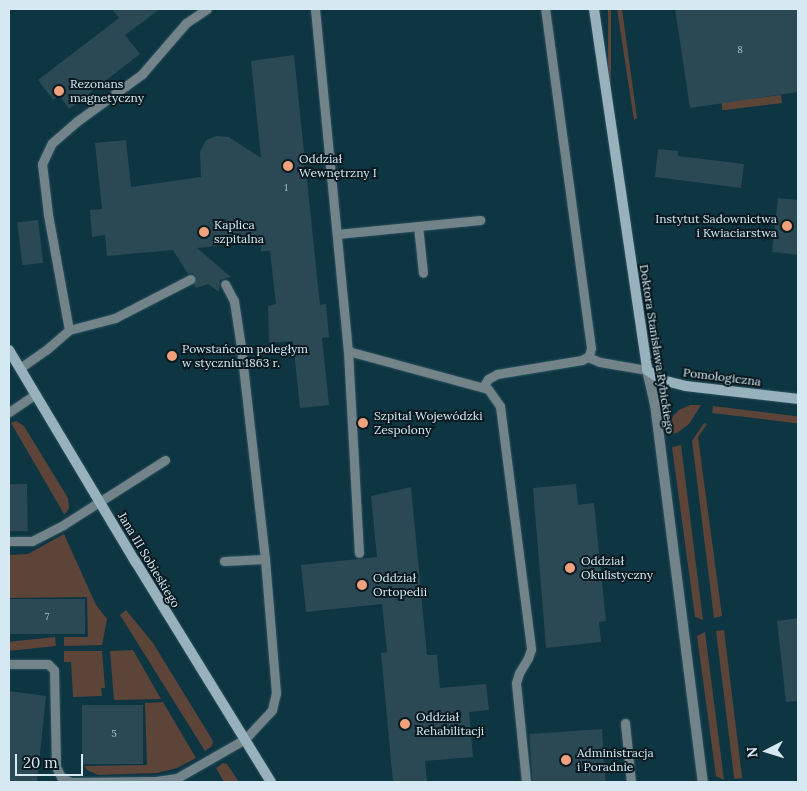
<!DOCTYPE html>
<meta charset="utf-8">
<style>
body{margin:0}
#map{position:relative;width:807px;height:791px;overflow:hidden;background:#0d3542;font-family:Lora,serif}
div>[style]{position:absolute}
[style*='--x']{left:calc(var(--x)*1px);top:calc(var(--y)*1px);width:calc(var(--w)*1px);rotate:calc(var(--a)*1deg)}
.green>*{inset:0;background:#5d4439;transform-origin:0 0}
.building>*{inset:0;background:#2a4955;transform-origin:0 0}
.roads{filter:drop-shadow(0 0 1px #2d525e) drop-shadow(0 0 1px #2d525e)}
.lane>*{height:9px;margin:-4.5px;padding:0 4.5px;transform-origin:4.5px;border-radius:4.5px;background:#72838a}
.street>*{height:10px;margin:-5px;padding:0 5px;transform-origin:5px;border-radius:5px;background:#72838a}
.secondary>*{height:10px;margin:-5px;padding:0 5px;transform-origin:5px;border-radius:5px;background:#97b2bd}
.dots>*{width:14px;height:14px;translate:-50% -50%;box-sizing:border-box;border:2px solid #0a1a20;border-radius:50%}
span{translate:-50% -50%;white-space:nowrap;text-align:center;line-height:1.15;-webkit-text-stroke:4px #0a1a20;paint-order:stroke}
.number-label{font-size:10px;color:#aac1cb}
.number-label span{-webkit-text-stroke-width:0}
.poi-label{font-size:12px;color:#d5e9f2}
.left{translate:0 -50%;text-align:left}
.right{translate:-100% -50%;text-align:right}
.street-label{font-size:12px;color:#d5e9f2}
.frame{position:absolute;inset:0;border:10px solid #d5e9f2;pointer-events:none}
.north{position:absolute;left:742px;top:726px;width:50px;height:50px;-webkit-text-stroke:4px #0a1a20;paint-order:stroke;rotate:265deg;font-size:14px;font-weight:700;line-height:20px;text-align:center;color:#d5e9f2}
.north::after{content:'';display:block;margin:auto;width:18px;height:22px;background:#d5e9f2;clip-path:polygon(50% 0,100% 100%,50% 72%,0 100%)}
.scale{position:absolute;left:15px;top:754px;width:68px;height:22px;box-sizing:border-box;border:2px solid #d5e9f2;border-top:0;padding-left:6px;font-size:15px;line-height:18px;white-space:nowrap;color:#d5e9f2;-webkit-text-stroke:4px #0a1a20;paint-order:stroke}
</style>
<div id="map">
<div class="green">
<div style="left:608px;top:9px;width:3px;height:100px"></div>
<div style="clip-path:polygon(617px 9px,622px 9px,637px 118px,634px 120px)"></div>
<div style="left:781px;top:95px;width:8px;height:60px;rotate:83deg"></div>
<div style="clip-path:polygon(690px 405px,701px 405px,689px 424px,677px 433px,670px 434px,670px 425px,673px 416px,679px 410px)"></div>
<div style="left:713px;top:406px;width:86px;height:7px;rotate:7deg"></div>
<div style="clip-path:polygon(16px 421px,24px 426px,68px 498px,69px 508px,66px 513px,64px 514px,11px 423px)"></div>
<div style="clip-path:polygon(704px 423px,707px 424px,698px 437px,722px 616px,714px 618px,692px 441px)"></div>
<div style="clip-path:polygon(681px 445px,703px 620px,695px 617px,672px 447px)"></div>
<div style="clip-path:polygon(64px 534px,96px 605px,107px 619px,102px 645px,64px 646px,64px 637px,88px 637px,87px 597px,9px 598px,9px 555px,28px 554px)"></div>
<div style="clip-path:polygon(126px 610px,153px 643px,213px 741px,212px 746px,205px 751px,120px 615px)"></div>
<div style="left:724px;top:630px;width:149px;height:8px;rotate:83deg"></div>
<div style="clip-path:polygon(705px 632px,724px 780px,716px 776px,697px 636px)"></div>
<div style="left:55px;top:637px;width:9px;height:46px;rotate:84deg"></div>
<div style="clip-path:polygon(133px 650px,161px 699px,114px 700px,110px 651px)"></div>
<div style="clip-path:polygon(64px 651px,102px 651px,105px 688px,101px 688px,102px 696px,73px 697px,71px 662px,64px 662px)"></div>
<div style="clip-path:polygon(163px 702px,196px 758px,177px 768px,157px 773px,98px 775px,87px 770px,84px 766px,147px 765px,145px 703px)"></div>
<div style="clip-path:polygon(223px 763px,227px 764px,239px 782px,224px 782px,216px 768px)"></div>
</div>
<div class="building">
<div style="clip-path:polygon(112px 9px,160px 9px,125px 35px,140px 54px,69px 109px,59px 95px,53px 100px,38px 80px,119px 18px)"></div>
<div style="clip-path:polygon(675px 9px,798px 9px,798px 92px,690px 108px)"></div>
<div style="clip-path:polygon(294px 55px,320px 305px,326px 304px,329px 337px,322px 338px,329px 405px,300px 408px,293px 341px,269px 343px,268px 306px,276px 304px,270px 251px,261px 251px,261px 240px,197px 248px,231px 277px,220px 280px,219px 292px,208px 284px,196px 288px,194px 285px,197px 280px,196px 276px,192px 273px,188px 274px,173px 250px,107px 256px,105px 235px,92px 237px,90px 210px,102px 209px,95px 143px,126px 140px,131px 187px,201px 177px,200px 152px,206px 140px,216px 136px,229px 137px,261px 158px,251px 61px)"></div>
<div style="clip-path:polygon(658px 149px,678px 151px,678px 156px,744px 164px,741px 188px,655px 177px)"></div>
<div style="clip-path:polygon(778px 198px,798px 200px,798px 255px,772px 252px)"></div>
<div style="left:38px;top:220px;width:43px;height:21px;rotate:83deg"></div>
<div style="left:27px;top:484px;width:47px;height:18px;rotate:89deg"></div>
<div style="clip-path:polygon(576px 484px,578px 505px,594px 503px,606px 621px,599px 622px,601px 642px,546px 648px,533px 488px)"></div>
<div style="clip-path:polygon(411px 487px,427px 655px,437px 655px,440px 688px,486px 684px,489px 710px,469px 712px,473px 757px,425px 761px,427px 782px,393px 782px,381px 653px,387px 652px,382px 604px,306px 612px,301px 565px,377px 557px,371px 496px)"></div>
<div style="left:85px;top:599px;width:35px;height:76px;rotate:90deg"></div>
<div style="clip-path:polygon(798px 618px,798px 701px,786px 702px,777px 621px)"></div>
<div style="clip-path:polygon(9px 691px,46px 696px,37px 782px,9px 782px)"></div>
<div style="left:82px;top:705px;width:61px;height:59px"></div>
<div style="left:602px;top:729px;width:53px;height:73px;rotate:86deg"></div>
</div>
<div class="roads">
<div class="lane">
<div style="--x:315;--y:9;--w:344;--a:84.5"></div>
<div style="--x:348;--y:351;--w:145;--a:15.2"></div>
<div style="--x:488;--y:389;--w:21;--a:55"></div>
<div style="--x:500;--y:406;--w:245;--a:82.7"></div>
<div style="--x:531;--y:649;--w:9;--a:108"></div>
<div style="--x:528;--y:658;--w:17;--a:121"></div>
<div style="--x:519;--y:673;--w:10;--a:107"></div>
<div style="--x:516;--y:683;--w:100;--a:84.2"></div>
<div style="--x:418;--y:226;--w:47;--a:83.9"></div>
<div style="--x:337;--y:234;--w:144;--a:-5.6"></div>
<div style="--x:69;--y:330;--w:118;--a:-100.3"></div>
<div style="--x:48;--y:214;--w:50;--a:-96.8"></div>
<div style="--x:42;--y:164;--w:23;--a:-65"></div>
<div style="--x:52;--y:143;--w:32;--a:-41"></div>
<div style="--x:76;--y:122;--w:82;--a:-36"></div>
<div style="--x:142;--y:74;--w:67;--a:-49.2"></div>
<div style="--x:186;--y:23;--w:25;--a:-34"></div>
<div style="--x:348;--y:351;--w:202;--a:86.9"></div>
<div style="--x:588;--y:357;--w:13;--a:23"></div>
<div style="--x:600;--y:362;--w:48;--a:9.7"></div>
<div style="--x:20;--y:368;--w:32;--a:-35"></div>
<div style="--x:46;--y:350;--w:30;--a:-41"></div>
<div style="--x:69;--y:330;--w:48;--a:-14.6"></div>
<div style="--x:115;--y:318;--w:85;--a:-27.2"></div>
<div style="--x:483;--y:387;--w:9;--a:-58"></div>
<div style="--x:488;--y:379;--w:10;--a:-29"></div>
<div style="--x:497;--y:374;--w:86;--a:-9.4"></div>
<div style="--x:582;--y:360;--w:8;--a:-30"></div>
<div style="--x:589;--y:356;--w:8;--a:-76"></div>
<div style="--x:591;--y:348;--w:342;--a:-97.7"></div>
<div style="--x:9;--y:412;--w:32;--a:-34"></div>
<div style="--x:9;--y:541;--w:23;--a:0"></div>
<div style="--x:32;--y:541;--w:35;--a:-27"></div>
<div style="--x:63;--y:525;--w:121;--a:-32.5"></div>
<div style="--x:224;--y:561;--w:41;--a:-2.8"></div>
<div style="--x:9;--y:664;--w:39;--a:0"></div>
<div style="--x:48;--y:664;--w:8;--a:45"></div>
<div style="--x:54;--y:670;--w:97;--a:88.8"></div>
<div style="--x:56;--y:767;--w:11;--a:63"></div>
<div style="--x:61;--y:777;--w:11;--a:27"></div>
<div style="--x:71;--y:782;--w:85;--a:-0.7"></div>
<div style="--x:156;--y:781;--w:21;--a:-8"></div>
<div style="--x:177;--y:778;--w:78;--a:-29.8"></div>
<div style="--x:245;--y:739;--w:40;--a:-47"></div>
<div style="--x:272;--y:710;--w:17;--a:-77"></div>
<div style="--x:276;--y:693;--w:134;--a:-94.7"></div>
<div style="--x:265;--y:559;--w:213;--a:-96.5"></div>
<div style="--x:241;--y:347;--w:47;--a:-98.7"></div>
<div style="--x:234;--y:301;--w:19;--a:-118"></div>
<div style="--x:625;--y:723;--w:59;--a:84.2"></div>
</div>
<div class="street">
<div style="--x:647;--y:370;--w:35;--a:77"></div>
<div style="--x:655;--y:404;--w:381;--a:82.8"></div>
</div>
<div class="secondary">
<div style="--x:594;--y:9;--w:365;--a:81.6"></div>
<div style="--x:647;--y:370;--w:18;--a:34"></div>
<div style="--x:662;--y:380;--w:25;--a:14"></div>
<div style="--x:686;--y:386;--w:113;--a:6.6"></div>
<div style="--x:9;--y:350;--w:246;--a:59.2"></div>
<div style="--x:135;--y:561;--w:259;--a:58.4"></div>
</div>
</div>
<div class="dots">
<div style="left:59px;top:91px;background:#f1a17c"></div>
<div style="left:288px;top:166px;background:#f1a17c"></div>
<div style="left:787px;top:226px;background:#f1a17c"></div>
<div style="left:204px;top:232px;background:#f1a17c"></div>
<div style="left:172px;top:356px;background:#f1a17c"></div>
<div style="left:363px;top:423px;background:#f1a17c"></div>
<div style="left:570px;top:568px;background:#f1a17c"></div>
<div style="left:362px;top:585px;background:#f1a17c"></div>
<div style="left:405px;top:724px;background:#f1a17c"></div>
<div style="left:566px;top:760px;background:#f1a17c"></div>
</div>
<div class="number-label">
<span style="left:740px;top:50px">8</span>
<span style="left:286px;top:188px">1</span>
<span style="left:47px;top:617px">7</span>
<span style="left:114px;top:734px">5</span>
</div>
<div class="poi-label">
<span class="left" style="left:70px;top:91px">Rezonans<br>magnetyczny</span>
<span class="left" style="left:299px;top:166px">Oddział<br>Wewnętrzny I</span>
<span class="right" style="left:777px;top:226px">Instytut Sadownictwa<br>i Kwiaciarstwa</span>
<span class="left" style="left:214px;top:232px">Kaplica<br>szpitalna</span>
<span class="left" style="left:182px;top:356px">Powstańcom poległym<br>w styczniu 1863 r.</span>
<span class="left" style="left:374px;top:423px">Szpital Wojewódzki<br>Zespolony</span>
<span class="left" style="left:581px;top:568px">Oddział<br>Okulistyczny</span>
<span class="left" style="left:373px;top:585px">Oddział<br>Ortopedii</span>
<span class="left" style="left:416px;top:724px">Oddział<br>Rehabilitacji</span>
<span class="left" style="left:577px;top:760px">Administracja<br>i Poradnie</span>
</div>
<div class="street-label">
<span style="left:657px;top:349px;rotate:81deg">Doktora Stanisława Rybickiego</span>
<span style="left:722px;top:377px;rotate:7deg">Pomologiczna</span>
<span style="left:149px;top:560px;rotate:59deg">Jana III Sobieskiego</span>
</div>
<div class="frame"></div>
<div class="north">N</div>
<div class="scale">20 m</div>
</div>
